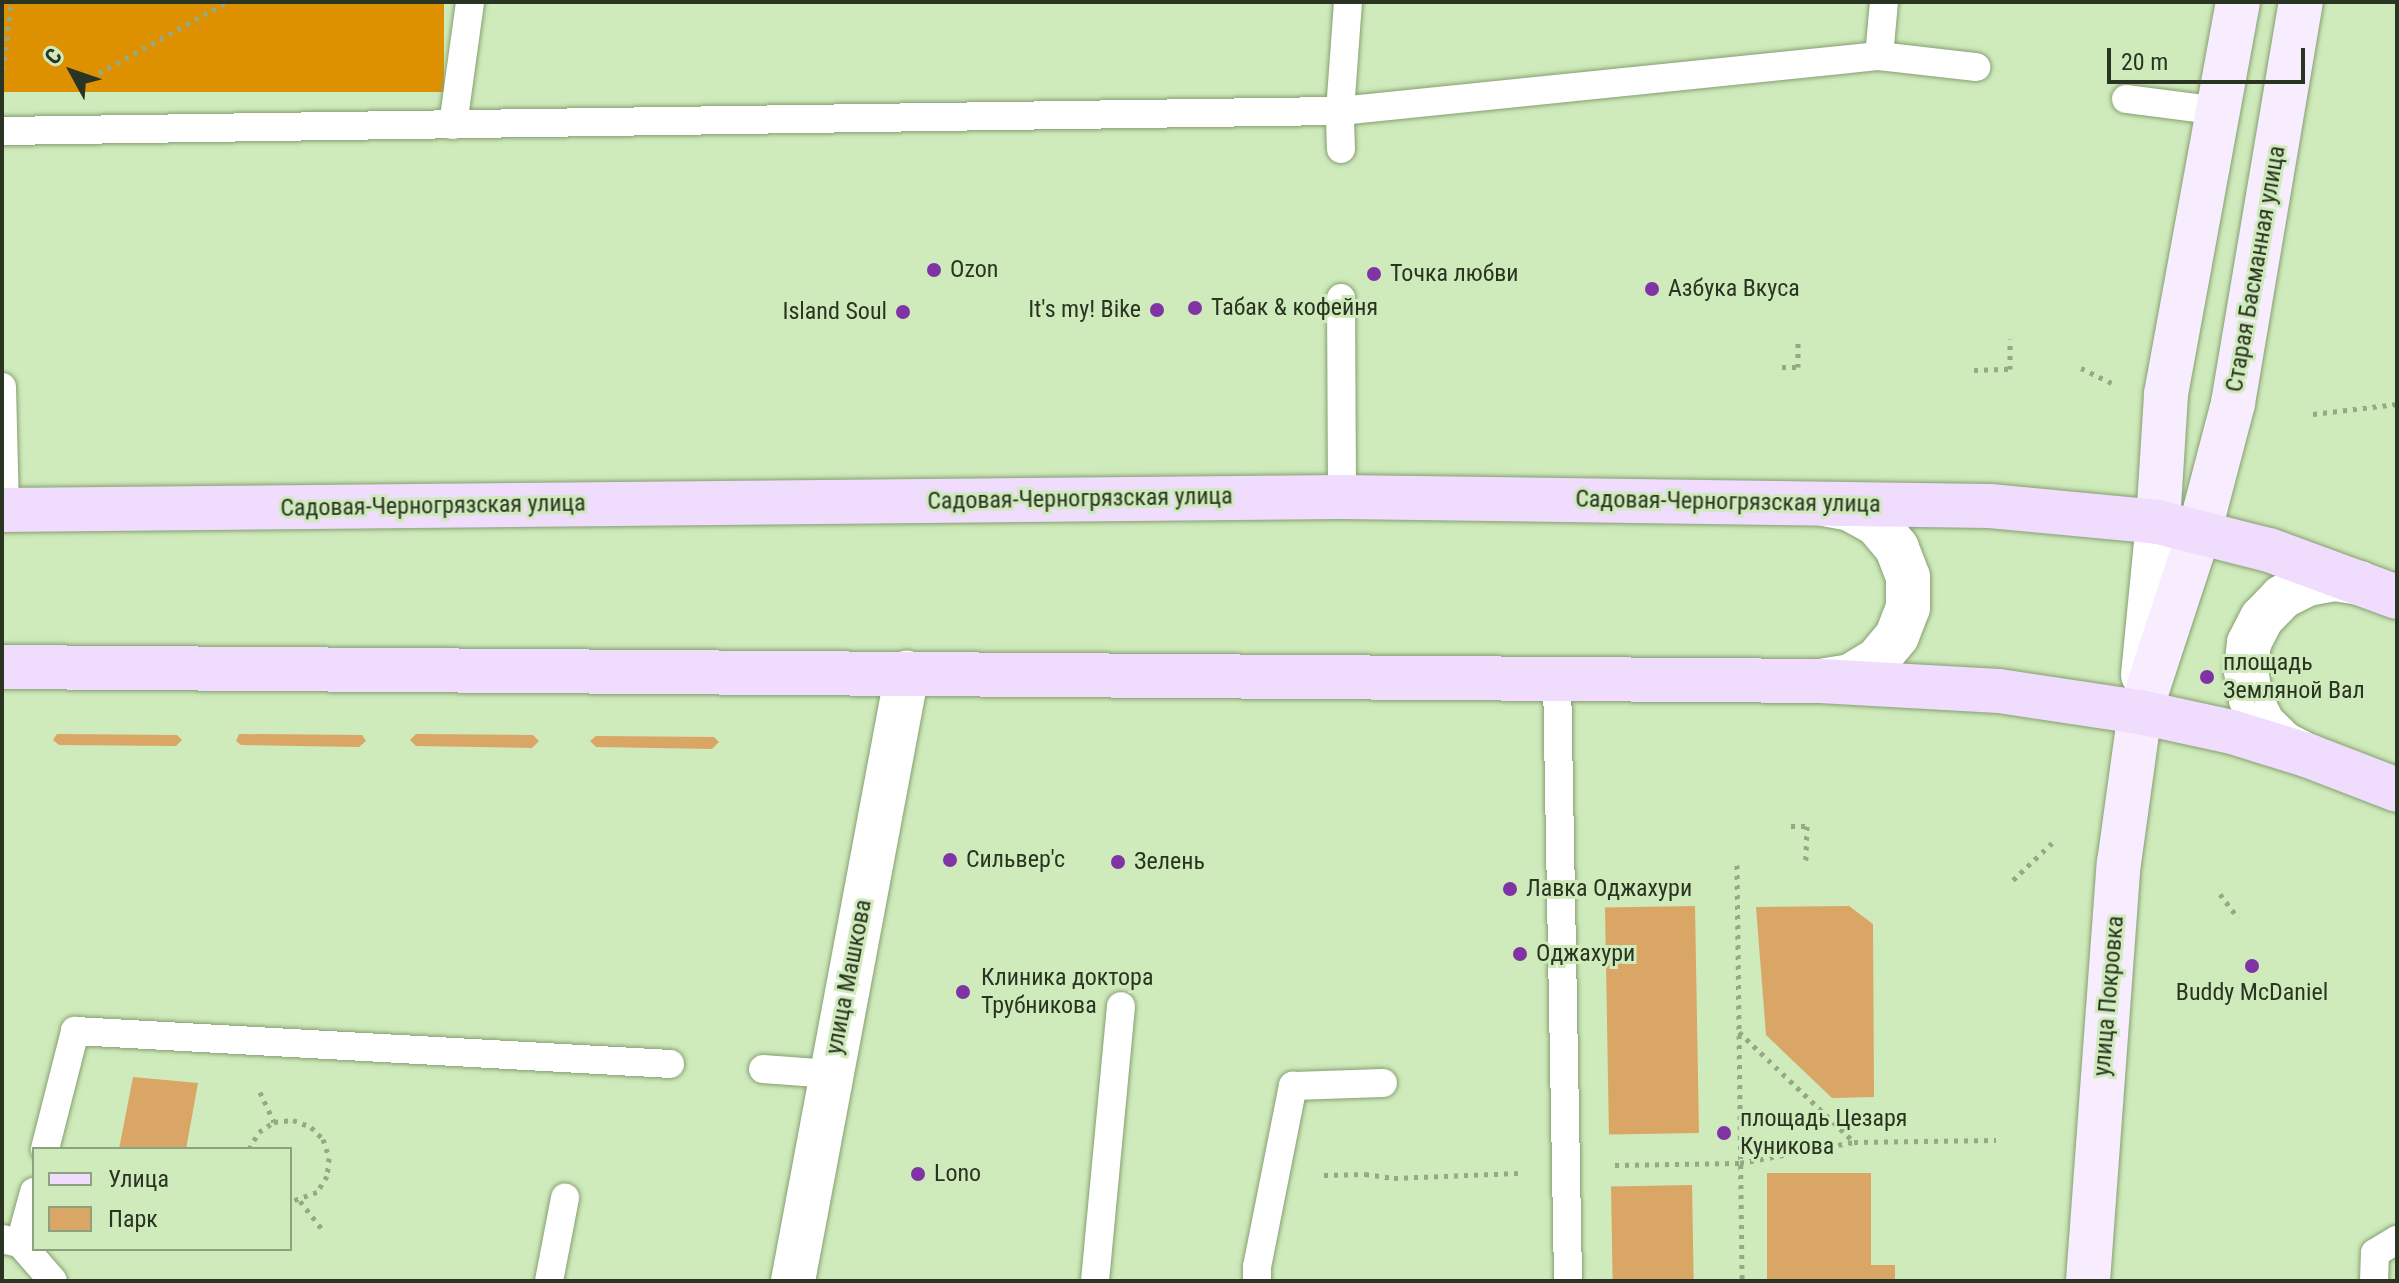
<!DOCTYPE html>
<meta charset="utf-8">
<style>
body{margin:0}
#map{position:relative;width:2399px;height:1283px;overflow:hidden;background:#cfeabb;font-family:"Roboto Condensed",sans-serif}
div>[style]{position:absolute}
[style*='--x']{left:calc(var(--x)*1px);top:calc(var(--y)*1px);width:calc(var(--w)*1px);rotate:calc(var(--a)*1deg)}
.green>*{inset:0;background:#d9a665;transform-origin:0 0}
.forest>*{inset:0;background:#dd9100;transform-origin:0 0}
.path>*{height:5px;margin-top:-2.5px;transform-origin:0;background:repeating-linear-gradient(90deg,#94a984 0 4px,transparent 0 10px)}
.roads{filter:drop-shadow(0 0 2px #869f72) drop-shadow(0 0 2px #869f72)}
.service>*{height:28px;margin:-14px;padding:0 14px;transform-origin:14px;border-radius:14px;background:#fff}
.minor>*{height:44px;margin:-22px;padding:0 22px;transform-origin:22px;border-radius:22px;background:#fff}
.secondary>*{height:44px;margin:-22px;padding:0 22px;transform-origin:22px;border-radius:22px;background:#f8edfe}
.primary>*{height:44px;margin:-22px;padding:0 22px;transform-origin:22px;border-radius:22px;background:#f0dcfd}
.dots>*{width:22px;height:22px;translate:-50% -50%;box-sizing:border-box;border:4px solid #cfeabb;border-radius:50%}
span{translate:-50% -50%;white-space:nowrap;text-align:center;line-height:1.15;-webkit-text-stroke:6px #cfeabb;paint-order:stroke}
.street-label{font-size:24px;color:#2a3422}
.poi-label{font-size:24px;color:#2a3422}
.left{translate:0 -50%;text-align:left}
.right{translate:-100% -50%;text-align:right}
.frame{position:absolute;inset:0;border:4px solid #2a3422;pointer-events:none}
.legend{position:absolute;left:32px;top:1147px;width:260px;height:104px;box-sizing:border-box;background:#cfeabb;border:2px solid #8da17e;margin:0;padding:10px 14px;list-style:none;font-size:24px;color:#2a3422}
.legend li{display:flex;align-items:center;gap:16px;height:40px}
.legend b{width:40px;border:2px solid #8da17e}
.north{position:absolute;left:32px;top:32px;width:80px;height:80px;-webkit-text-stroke:6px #cfeabb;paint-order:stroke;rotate:310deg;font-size:22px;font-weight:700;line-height:32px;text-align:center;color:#2a3422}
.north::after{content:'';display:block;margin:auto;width:28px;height:36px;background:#2a3422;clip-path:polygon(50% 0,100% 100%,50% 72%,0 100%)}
.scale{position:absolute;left:2107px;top:48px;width:198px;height:36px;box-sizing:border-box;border:4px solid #2a3422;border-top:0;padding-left:10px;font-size:24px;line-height:28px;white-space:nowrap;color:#2a3422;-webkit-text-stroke:6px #cfeabb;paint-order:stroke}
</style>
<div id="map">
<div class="green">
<div style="clip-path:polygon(57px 734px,177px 735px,182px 740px,176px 746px,59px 745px,53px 740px)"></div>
<div style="clip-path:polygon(239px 734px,362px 735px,366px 741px,359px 747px,241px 745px,236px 741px)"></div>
<div style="clip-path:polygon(416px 734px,533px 735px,539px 741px,532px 748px,416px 746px,410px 740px)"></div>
<div style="clip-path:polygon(596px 736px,714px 737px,719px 742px,712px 749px,596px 747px,590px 741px)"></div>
<div style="left:1695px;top:906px;width:227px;height:90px;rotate:89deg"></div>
<div style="clip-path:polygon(1849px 906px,1873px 924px,1874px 1097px,1832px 1098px,1766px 1035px,1756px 907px)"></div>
<div style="clip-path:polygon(133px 1077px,198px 1083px,186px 1149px,119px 1149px)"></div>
<div style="clip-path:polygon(1767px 1173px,1871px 1173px,1871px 1265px,1895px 1265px,1895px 1281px,1767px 1281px)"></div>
<div style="left:1692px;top:1185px;width:96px;height:81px;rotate:89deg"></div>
</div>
<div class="forest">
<div style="left:2px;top:2px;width:442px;height:90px"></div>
</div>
<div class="path">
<div style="--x:90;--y:78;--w:157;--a:-29"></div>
<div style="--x:2;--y:80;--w:79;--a:-83.4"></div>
<div style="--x:1782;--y:367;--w:16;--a:0"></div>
<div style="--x:1798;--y:367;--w:26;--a:-90"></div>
<div style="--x:2081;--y:368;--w:34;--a:26"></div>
<div style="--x:1974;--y:370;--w:36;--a:-2"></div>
<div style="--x:2010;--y:369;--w:30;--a:-90"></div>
<div style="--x:2313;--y:414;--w:85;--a:-6.8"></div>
<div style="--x:1791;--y:826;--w:16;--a:0"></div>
<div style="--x:1807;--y:826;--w:38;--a:92"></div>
<div style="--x:1737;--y:865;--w:416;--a:89.3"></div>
<div style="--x:2013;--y:880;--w:55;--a:-43.5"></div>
<div style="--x:2220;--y:894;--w:30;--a:53"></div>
<div style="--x:1739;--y:1032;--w:158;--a:43.7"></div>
<div style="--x:260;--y:1092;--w:33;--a:65"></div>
<div style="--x:249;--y:1149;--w:20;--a:-60"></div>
<div style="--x:259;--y:1132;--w:18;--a:-34"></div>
<div style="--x:274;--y:1122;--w:19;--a:-6"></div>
<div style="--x:293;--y:1120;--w:19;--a:21"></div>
<div style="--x:311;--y:1127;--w:17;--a:45"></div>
<div style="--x:323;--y:1139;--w:20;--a:72"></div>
<div style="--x:329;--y:1158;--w:18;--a:96"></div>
<div style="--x:327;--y:1176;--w:19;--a:122"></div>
<div style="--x:317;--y:1192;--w:29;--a:160"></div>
<div style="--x:1615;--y:1165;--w:125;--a:-0.9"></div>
<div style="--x:1740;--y:1163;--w:116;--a:-10.4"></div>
<div style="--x:1854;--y:1142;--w:142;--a:-0.8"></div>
<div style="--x:1324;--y:1175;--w:41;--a:-1.4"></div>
<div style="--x:1365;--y:1174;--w:29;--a:8"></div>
<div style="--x:1394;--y:1178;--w:124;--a:-2.3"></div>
<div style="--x:300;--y:1201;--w:37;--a:52"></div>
</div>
<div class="roads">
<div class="service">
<div style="--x:1879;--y:56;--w:54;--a:-84.7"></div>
<div style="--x:2126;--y:99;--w:95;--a:7.3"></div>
<div style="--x:453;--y:125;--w:124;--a:-82.1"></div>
<div style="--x:2;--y:131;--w:1338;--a:-0.86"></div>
<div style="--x:1340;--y:111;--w:542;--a:-5.83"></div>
<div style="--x:1879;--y:56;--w:98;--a:6.5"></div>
<div style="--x:1341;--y:149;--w:38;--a:-92"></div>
<div style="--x:1340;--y:111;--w:109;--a:-85.8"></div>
<div style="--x:1341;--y:298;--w:199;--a:89.7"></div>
<div style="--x:2;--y:387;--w:123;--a:88.6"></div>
<div style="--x:1557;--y:678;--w:603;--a:88.95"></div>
<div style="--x:763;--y:1069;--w:68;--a:4.2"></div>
<div style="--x:45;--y:1149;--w:122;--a:-75.7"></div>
<div style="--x:75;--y:1031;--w:596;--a:3.17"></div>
<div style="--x:2;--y:1239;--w:18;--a:13"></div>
<div style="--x:20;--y:1243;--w:50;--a:49"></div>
<div style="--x:20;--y:1243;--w:53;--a:-74.6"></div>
<div style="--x:549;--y:1281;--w:85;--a:-79.1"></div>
<div style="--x:1095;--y:1281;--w:276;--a:-84.6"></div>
<div style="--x:1257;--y:1281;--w:14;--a:-90"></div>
<div style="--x:1257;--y:1267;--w:185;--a:-78.8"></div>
<div style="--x:1293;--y:1086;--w:90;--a:-1.9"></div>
<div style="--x:2374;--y:1281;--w:28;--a:-88"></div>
<div style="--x:2375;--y:1253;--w:26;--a:-31"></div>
</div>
<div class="minor">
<div style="--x:2143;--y:675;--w:154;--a:-84.4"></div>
<div style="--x:1820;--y:681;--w:30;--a:-9"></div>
<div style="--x:1850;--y:676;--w:31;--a:-31"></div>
<div style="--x:1877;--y:660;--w:31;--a:-50"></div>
<div style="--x:1897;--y:636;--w:30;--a:-69"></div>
<div style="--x:1908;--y:608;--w:31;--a:-90"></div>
<div style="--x:1908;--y:577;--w:31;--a:-111"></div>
<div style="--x:1897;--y:548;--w:31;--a:-130"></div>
<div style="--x:1877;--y:524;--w:31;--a:-151"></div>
<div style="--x:1850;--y:509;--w:26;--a:-169"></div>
<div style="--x:2304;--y:754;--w:22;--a:-153"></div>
<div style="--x:2284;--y:744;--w:29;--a:-136"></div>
<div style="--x:2263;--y:724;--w:28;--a:-116"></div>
<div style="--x:2251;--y:699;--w:28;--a:-100"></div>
<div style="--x:2246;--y:671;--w:28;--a:-84"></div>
<div style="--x:2249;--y:643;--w:28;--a:-63"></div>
<div style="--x:2262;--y:618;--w:29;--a:-46"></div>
<div style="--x:2282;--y:597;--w:28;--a:-27"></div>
<div style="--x:2307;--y:584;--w:28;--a:-10"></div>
<div style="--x:2335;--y:579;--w:25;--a:9"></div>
<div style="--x:793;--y:1281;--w:619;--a:-79.38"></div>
</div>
<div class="secondary">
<div style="--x:2158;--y:522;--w:128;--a:-86.4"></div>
<div style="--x:2166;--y:394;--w:399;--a:-79.6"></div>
<div style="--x:2088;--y:1281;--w:419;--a:-85.8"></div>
<div style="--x:2119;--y:863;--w:152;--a:-82.1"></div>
<div style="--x:2140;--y:712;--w:188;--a:-71.8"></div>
<div style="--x:2199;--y:533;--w:134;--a:-75.3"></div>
<div style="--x:2233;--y:403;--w:407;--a:-80.4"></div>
</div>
<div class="primary">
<div style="--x:2;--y:510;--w:1340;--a:-0.56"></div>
<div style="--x:1342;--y:497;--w:648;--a:0.8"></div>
<div style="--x:1990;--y:506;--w:169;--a:5.4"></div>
<div style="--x:2158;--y:522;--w:114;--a:14.2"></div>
<div style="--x:2269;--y:550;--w:136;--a:20.2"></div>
<div style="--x:2;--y:667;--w:1818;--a:0.44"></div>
<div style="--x:1820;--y:681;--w:179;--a:3.2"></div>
<div style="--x:1999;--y:691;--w:143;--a:8.5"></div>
<div style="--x:2140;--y:712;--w:94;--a:12.3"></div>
<div style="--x:2232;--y:732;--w:81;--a:17.3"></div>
<div style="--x:2309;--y:756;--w:94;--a:21.1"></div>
</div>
</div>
<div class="dots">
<div style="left:934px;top:270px;background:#7f33a5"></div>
<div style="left:1374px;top:274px;background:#7f33a5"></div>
<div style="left:1652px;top:289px;background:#7f33a5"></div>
<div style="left:1195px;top:308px;background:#7f33a5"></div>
<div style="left:1157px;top:310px;background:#7f33a5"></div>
<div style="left:903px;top:312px;background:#7f33a5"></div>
<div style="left:2207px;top:677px;background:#7f33a5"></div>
<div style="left:950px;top:860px;background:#7f33a5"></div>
<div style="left:1118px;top:862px;background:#7f33a5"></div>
<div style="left:1510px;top:889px;background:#7f33a5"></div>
<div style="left:1520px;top:954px;background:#7f33a5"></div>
<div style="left:2252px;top:966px;background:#7f33a5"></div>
<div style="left:963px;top:992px;background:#7f33a5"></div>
<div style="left:1724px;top:1133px;background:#7f33a5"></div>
<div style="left:918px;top:1174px;background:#7f33a5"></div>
</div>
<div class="street-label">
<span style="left:2256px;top:269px;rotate:-80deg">Старая Басманная улица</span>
<span style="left:1080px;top:499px;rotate:-1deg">Садовая-Черногрязская улица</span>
<span style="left:1728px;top:502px;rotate:1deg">Садовая-Черногрязская улица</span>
<span style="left:433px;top:506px;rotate:-1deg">Садовая-Черногрязская улица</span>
<span style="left:849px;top:977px;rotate:-79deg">улица Машкова</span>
<span style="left:2109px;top:996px;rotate:-85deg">улица Покровка</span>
</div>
<div class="poi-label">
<span class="left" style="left:950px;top:270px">Ozon</span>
<span class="left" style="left:1390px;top:274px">Точка любви</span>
<span class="left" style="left:1668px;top:289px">Азбука Вкуса</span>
<span class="left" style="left:1211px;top:308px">Табак &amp; кофейня</span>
<span class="right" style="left:1141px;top:310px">It's my! Bike</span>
<span class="right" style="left:887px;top:312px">Island Soul</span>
<span class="left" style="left:2223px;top:677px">площадь<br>Земляной Вал</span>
<span class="left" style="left:966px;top:860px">Сильвер'с</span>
<span class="left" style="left:1134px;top:862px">Зелень</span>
<span class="left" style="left:1526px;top:889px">Лавка Оджахури</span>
<span class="left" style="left:1536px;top:954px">Оджахури</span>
<span class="left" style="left:981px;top:992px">Клиника доктора<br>Трубникова</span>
<span style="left:2252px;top:993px">Buddy McDaniel</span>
<span class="left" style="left:1740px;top:1133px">площадь Цезаря<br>Куникова</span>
<span class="left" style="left:934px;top:1174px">Lono</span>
</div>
<div class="frame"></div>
<ul class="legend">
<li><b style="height:10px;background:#f0dcfd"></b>Улица</li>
<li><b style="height:22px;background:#d9a665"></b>Парк</li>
</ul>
<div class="north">С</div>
<div class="scale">20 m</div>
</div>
